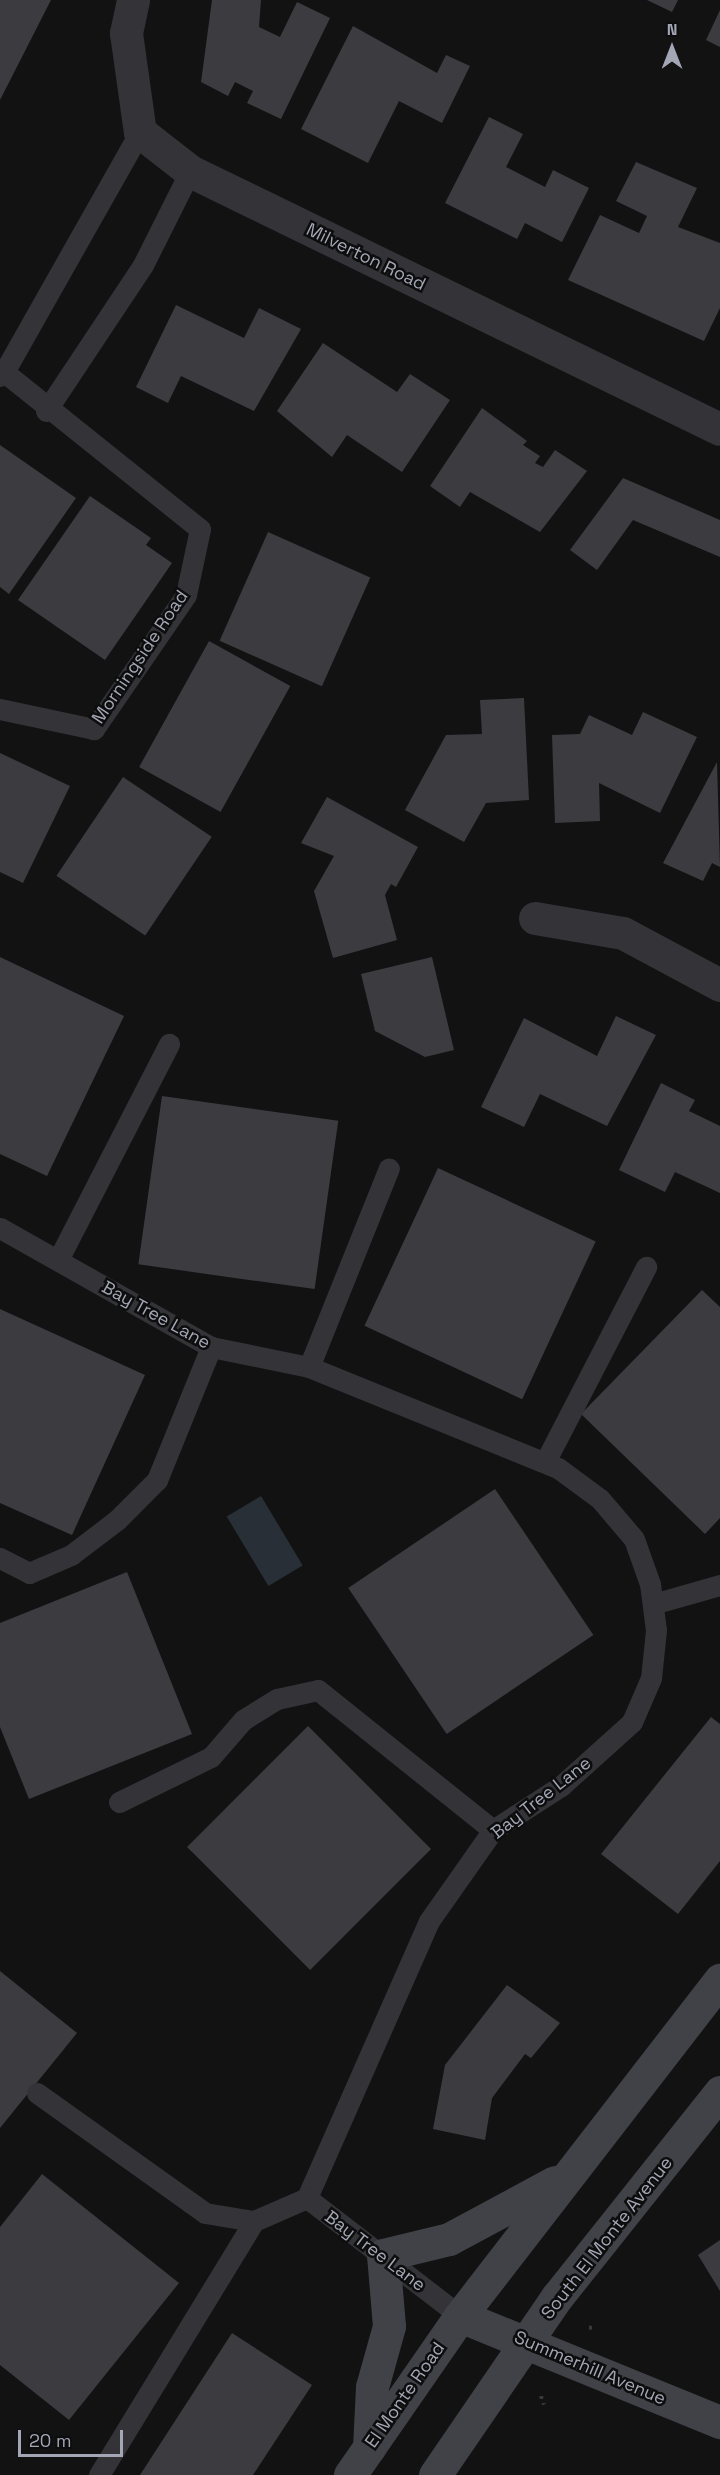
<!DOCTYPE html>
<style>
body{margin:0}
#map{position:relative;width:720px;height:2475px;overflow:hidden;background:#121213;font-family:"Space Grotesk",sans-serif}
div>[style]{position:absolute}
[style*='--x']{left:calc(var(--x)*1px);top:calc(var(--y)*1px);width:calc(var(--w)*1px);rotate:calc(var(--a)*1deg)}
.water>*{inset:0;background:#282f36;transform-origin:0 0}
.building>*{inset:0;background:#3c3b40;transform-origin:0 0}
.path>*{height:4px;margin-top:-2px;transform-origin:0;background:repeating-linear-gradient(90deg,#393a3f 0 3px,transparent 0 7.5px)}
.lane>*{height:21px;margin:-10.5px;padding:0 10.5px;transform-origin:10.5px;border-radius:10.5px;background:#333338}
.street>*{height:33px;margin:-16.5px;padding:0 16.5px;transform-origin:16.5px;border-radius:16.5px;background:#333338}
.secondary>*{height:33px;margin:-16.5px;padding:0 16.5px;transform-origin:16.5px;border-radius:16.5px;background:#414248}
span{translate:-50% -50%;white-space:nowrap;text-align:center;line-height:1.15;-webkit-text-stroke:5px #0d0d0e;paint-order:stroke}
.street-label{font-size:18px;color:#a3a6b4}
.north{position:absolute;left:642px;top:18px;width:60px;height:60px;-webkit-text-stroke:4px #0d0d0e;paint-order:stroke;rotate:0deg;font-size:16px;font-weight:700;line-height:24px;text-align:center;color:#a3a6b4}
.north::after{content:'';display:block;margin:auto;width:21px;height:27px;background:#a3a6b4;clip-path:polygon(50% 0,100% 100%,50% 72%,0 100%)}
.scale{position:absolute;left:18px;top:2430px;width:105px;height:27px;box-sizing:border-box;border:3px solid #a3a6b4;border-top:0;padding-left:8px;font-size:18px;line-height:21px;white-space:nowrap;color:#a3a6b4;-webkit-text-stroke:4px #0d0d0e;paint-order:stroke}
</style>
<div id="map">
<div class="water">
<div style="left:261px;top:1496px;width:81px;height:40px;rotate:59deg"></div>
</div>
<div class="building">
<div style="clip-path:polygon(0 0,51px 0,0 100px)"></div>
<div style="clip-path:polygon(212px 0,261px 0,259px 27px,280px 37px,297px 2px,330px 18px,281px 119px,247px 103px,253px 91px,235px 82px,228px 96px,201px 82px)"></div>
<div style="clip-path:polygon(647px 0,678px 0,672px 12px)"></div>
<div style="clip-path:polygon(720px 10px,720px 47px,706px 40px)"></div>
<div style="clip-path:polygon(353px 26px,437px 73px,446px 55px,470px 66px,442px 123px,399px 101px,368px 163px,301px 129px)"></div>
<div style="clip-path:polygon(489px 117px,523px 134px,506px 167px,545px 187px,553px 170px,589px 188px,562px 242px,525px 223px,517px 239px,445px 203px)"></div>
<div style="clip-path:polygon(636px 162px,697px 188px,678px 227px,720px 243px,720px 308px,704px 341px,568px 280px,600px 215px,639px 233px,647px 216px,616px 201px)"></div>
<div style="clip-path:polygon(176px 305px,244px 338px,259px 308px,301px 329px,254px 411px,181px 376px,168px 403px,136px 387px)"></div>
<div style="clip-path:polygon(323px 343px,397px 392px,410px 374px,450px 400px,402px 472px,347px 435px,332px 457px,277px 411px)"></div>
<div style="clip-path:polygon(482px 408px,527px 441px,523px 445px,540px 456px,535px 463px,543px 467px,555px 450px,587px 471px,540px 532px,470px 492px,460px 507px,430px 486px)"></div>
<div style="clip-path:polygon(0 445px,76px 498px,9px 594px,0 587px)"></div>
<div style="clip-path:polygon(623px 478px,720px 520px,720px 557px,633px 520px,597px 570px,570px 550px)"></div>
<div style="clip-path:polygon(90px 496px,151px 538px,146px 545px,172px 563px,105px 660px,18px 600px)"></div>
<div style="left:268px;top:532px;width:112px;height:119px;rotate:24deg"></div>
<div style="left:209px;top:641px;width:93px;height:144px;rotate:29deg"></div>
<div style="clip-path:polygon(524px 698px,529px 800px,486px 803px,464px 842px,405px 810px,446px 735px,482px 734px,480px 700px)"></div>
<div style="clip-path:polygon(643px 712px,697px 737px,660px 813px,599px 783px,600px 821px,555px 823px,552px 735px,580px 734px,589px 715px,632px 735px)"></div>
<div style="clip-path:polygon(0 753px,70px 786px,23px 883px,0 872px)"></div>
<div style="clip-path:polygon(717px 762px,720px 867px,712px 863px,703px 881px,663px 863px)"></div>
<div style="left:123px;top:777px;width:107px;height:119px;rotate:34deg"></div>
<div style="clip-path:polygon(327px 797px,418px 847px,396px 887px,391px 884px,385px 895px,397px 940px,333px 958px,314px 891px,334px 856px,301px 843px)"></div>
<div style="clip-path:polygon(0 957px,124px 1016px,47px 1176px,0 1154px)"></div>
<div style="clip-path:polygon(432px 957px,454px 1050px,425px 1057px,375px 1031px,361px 974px)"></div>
<div style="clip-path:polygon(616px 1016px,656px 1035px,607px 1126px,540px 1094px,524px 1127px,481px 1107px,524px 1018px,597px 1056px)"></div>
<div style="clip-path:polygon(661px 1083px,695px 1100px,689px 1111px,720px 1126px,720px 1193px,675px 1172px,665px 1192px,619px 1170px)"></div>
<div style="left:162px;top:1096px;width:178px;height:170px;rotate:8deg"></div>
<div style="left:438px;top:1168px;width:174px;height:174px;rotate:25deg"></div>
<div style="clip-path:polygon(702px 1290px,720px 1307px,720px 1518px,705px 1534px,581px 1414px)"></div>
<div style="clip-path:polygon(0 1309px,145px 1375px,72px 1535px,0 1503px)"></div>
<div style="left:495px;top:1489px;width:176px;height:177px;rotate:56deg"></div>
<div style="clip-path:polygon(127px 1572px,192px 1734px,29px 1799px,0 1727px,0 1623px)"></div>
<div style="clip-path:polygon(711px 1717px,720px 1724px,720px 1861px,678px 1914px,601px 1854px)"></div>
<div style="left:308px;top:1726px;width:174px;height:171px;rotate:45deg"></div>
<div style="clip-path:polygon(0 1971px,77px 2033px,0 2128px)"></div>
<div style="clip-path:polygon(507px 1985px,560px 2023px,531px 2058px,525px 2054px,492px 2098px,485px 2140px,433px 2129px,445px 2065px)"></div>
<div style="clip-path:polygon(42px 2174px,179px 2283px,69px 2420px,0 2365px,0 2227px)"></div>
<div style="clip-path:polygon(720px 2240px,720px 2291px,698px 2255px)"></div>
<div style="clip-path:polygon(232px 2333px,312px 2385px,253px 2475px,140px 2475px)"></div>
</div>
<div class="path">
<div style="--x:589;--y:2328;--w:4;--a:-14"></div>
<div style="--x:541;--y:2396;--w:9;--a:72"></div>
</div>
<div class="lane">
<div style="--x:4;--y:372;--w:276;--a:-60.5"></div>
<div style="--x:0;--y:376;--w:6;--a:-45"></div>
<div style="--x:4;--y:372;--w:251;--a:38.7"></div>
<div style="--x:200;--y:529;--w:67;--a:102"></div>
<div style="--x:186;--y:595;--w:163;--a:124.5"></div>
<div style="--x:94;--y:729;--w:96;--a:-168"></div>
<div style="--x:46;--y:411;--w:175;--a:-56.4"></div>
<div style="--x:143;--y:265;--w:105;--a:-63.4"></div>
<div style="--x:0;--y:1228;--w:242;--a:29.4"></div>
<div style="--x:211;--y:1347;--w:100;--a:11.5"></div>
<div style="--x:309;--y:1367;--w:269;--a:22.1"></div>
<div style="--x:558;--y:1468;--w:52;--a:36.4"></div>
<div style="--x:600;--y:1499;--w:52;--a:49.6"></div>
<div style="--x:634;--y:1539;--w:48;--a:70.4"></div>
<div style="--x:650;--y:1584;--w:46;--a:82.6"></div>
<div style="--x:656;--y:1630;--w:48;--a:95.9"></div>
<div style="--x:651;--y:1678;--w:48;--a:113.4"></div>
<div style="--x:632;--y:1722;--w:96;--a:138"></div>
<div style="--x:561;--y:1786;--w:81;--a:147.1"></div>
<div style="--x:493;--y:1830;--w:111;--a:125.1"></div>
<div style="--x:429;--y:1921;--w:303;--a:113.8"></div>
<div style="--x:58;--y:1260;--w:243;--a:-62.8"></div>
<div style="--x:309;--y:1367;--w:214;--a:-68.1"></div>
<div style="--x:545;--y:1462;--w:220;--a:-62.6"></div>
<div style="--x:0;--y:1558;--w:33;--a:27"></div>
<div style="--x:29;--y:1573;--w:46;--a:-23.2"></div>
<div style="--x:71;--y:1555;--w:58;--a:-37.3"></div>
<div style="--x:117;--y:1520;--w:57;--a:-45"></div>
<div style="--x:157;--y:1480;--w:144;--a:-67.9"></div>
<div style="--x:653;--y:1604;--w:70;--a:-15.8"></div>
<div style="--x:119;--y:1802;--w:102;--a:-26.1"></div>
<div style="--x:211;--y:1757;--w:49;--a:-49.1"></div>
<div style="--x:243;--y:1720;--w:40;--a:-32"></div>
<div style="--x:277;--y:1699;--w:42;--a:-12.4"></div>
<div style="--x:318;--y:1690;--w:224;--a:38.7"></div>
<div style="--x:37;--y:2093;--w:206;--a:35.5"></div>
<div style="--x:205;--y:2213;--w:50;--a:9.3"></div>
<div style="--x:254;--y:2221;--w:58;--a:-23.5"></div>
<div style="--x:307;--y:2198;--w:193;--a:37.6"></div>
<div style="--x:99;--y:2475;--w:298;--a:-58.6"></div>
</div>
<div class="street">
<div style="--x:133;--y:0;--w:34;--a:102"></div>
<div style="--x:126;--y:33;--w:100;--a:82"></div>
<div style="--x:140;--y:132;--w:63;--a:38"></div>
<div style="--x:190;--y:171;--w:589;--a:25.96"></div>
<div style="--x:535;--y:918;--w:89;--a:9.7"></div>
<div style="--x:623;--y:933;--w:110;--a:28.2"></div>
</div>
<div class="secondary">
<div style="--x:460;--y:2316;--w:281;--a:22.2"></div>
<div style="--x:369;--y:2448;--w:61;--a:-87.2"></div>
<div style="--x:372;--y:2387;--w:63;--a:-74.4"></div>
<div style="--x:389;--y:2326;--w:71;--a:-94.8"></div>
<div style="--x:383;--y:2255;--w:68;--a:-13.6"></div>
<div style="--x:449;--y:2239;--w:120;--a:-28.3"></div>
<div style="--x:350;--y:2475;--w:193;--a:-55.3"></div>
<div style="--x:460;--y:2316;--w:425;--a:-52.3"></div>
<div style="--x:435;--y:2475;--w:216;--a:-55.6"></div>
<div style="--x:557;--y:2297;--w:262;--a:-51.5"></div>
</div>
<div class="street-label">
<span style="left:366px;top:257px;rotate:26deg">Milverton Road</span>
<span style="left:140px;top:657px;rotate:-56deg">Morningside Road</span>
<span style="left:156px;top:1315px;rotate:29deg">Bay Tree Lane</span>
<span style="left:541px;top:1798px;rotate:-38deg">Bay Tree Lane</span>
<span style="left:607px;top:2238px;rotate:-52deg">South El Monte Avenue</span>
<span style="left:375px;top:2251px;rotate:37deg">Bay Tree Lane</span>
<span style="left:590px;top:2368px;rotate:23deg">Summerhill Avenue</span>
<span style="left:405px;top:2395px;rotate:-55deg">El Monte Road</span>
</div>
<div class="north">N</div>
<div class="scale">20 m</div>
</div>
